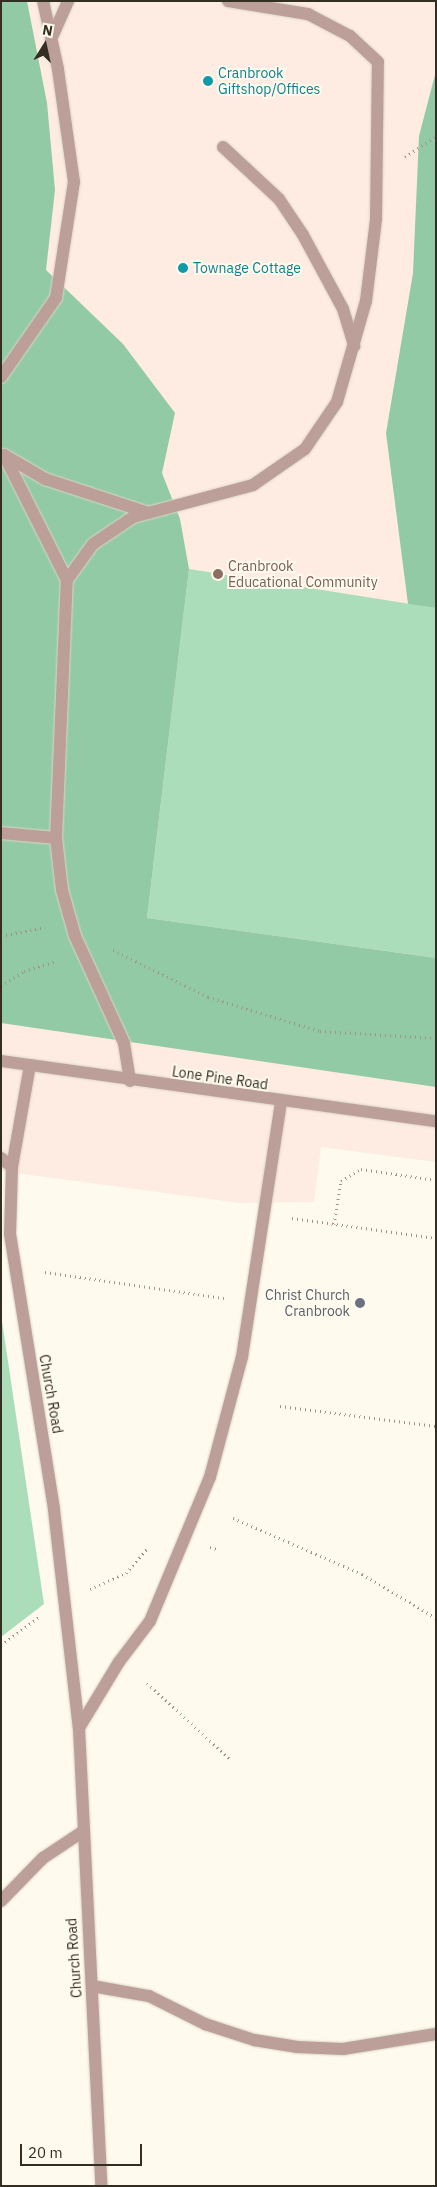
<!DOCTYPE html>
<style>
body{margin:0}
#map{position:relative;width:437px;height:2187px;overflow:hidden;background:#fffaed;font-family:"IBM Plex Sans",sans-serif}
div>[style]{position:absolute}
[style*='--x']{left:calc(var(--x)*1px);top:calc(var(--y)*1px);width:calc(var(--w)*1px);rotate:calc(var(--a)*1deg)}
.education>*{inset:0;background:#feece2}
.green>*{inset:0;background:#acddbb}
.forest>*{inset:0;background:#91caa4}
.path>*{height:3px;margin-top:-1.5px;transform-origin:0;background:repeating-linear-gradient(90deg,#9b9689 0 1px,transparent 0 5px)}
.roads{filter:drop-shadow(0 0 1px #dad5c8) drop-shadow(0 0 1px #dad5c8)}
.service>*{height:12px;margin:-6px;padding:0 6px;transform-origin:6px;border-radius:6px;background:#bd9f9a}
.minor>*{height:12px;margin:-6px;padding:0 6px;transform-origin:6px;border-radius:6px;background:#bd9f9a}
.tertiary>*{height:12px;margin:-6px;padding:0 6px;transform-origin:6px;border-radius:6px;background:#bd9f9a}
.dots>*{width:14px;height:14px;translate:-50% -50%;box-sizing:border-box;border:2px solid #fffaed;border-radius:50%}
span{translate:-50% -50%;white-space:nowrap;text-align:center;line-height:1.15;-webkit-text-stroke:4px #fffaed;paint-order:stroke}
.culture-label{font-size:14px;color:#0d838f}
.left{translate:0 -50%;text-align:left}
.education-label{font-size:14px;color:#785e54}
.street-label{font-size:14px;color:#332e22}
.worship-label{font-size:14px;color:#5b616d}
.right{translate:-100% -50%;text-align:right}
.frame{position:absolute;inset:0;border:2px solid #332e22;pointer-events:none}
.north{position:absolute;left:20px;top:20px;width:50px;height:50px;-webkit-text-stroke:4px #fffaed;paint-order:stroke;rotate:10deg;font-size:14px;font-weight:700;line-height:20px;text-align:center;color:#332e22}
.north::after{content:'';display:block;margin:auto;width:18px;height:22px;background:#332e22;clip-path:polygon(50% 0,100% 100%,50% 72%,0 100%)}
.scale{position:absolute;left:20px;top:2144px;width:122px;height:22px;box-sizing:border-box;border:2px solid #332e22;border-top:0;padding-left:6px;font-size:15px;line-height:18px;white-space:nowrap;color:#332e22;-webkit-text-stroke:4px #fffaed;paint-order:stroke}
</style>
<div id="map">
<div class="education">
<div style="clip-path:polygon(1px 1px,436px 1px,436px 1162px,321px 1147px,314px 1202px,240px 1203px,1px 1171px)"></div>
</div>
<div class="green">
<div style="clip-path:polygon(189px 569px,436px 608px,436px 958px,147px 918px)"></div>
<div style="clip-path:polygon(1px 1314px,44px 1604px,1px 1637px)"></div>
</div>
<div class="forest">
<div style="clip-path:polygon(1px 1px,27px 1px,47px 103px,55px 190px,46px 270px,123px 344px,175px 413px,162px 473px,180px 519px,189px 569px,147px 918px,436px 958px,436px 1087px,1px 1023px)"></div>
<div style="clip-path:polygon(436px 71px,436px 608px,408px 604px,386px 433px,413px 273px,419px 136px)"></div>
</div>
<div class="path">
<div style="--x:405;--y:157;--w:37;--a:-34"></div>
<div style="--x:1;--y:936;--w:45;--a:-11.6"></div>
<div style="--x:113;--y:950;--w:106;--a:26.3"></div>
<div style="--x:208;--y:997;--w:117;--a:16.9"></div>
<div style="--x:320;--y:1031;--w:116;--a:3.5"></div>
<div style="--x:1;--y:986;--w:27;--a:-33"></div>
<div style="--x:24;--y:971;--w:34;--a:-17"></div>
<div style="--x:292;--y:1218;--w:145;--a:7.9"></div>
<div style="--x:334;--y:1224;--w:44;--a:-80.8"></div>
<div style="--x:341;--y:1181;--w:23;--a:-31"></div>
<div style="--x:361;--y:1169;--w:76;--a:8.3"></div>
<div style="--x:45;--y:1272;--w:181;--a:8.3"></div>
<div style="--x:280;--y:1406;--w:157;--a:7.3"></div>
<div style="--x:233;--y:1518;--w:141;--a:23.5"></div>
<div style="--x:362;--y:1574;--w:86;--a:30.7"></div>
<div style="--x:210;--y:1547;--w:9;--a:18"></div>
<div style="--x:90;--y:1589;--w:39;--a:-24"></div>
<div style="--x:126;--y:1573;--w:33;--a:-49"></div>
<div style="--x:1;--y:1645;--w:47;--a:-36.4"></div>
<div style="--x:147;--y:1683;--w:114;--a:42.5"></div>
</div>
<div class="roads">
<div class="service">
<div style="--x:53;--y:35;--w:37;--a:-66"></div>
<div style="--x:223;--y:147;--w:76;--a:42.9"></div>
<div style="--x:279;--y:199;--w:43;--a:56.3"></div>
<div style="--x:303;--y:235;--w:84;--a:61.6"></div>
<div style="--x:343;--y:309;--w:39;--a:73"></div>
<div style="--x:1;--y:377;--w:96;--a:-55.2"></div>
<div style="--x:56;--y:298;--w:117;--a:-81.2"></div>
<div style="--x:74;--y:182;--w:114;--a:-98.1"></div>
<div style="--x:58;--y:69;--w:70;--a:-102.4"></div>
<div style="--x:4;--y:455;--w:48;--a:30.3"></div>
<div style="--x:45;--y:479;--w:109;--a:18.1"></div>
<div style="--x:4;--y:455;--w:140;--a:63.3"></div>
<div style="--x:1;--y:833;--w:55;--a:5.2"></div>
<div style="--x:130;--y:1081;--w:38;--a:-99"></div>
<div style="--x:124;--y:1043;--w:118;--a:-114.6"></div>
<div style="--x:75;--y:936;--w:48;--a:-105.8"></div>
<div style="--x:62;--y:890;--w:52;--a:-96.6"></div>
<div style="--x:56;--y:838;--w:258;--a:-87.6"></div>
<div style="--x:67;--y:580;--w:44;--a:-54.2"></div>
<div style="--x:93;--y:544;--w:48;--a:-34"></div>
<div style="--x:133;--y:517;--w:124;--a:-14.9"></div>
<div style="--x:253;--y:485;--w:63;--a:-34.7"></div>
<div style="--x:305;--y:449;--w:57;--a:-55.8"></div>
<div style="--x:337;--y:402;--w:105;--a:-74"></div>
<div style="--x:366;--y:301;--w:83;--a:-83"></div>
<div style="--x:376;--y:219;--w:157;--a:-89.3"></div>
<div style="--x:378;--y:62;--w:38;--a:-137"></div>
<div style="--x:350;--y:36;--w:47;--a:-152.4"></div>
<div style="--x:308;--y:14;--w:81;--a:-170.8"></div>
<div style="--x:1;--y:1158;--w:14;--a:39"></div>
<div style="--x:1;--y:1901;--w:60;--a:-45.7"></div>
<div style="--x:43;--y:1858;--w:47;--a:-33.7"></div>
<div style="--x:92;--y:1986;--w:58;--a:10"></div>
<div style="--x:149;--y:1996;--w:63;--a:26.6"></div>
<div style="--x:205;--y:2024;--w:52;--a:18.1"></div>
<div style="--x:254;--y:2040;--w:44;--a:9.2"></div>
<div style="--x:297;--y:2047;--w:46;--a:2.5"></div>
<div style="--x:343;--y:2049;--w:94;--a:-9.2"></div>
</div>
<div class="minor">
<div style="--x:30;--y:1065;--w:104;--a:100"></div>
<div style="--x:12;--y:1167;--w:67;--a:91.7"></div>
<div style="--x:10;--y:1234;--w:279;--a:80.9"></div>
<div style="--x:54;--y:1510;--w:219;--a:83.5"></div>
<div style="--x:79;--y:1728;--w:459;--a:87.2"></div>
<div style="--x:79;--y:1728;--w:77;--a:-58.8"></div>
<div style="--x:119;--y:1662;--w:51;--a:-52.9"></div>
<div style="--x:150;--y:1621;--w:156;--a:-67.4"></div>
<div style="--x:210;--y:1477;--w:124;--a:-75.1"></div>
<div style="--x:242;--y:1357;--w:258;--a:-81.3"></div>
</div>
<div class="tertiary">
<div style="--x:1;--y:1061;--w:439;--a:7.9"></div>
</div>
</div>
<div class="dots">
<div style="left:208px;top:81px;background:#0f9aa8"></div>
<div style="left:183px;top:268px;background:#0f9aa8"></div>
<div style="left:218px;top:574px;background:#8d6e63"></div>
<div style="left:360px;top:1303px;background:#6b7280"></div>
</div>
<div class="culture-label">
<span class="left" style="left:218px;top:81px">Cranbrook<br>Giftshop/Offices</span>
<span class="left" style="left:193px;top:268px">Townage Cottage</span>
</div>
<div class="education-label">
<span class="left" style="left:228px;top:574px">Cranbrook<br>Educational Community</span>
</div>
<div class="street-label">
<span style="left:220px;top:1078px;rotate:8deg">Lone Pine Road</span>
<span style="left:51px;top:1394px;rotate:80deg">Church Road</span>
<span style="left:74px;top:1958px;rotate:-94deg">Church Road</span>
</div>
<div class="worship-label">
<span class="right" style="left:350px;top:1303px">Christ Church<br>Cranbrook</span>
</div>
<div class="frame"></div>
<div class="north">N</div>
<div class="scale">20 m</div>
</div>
